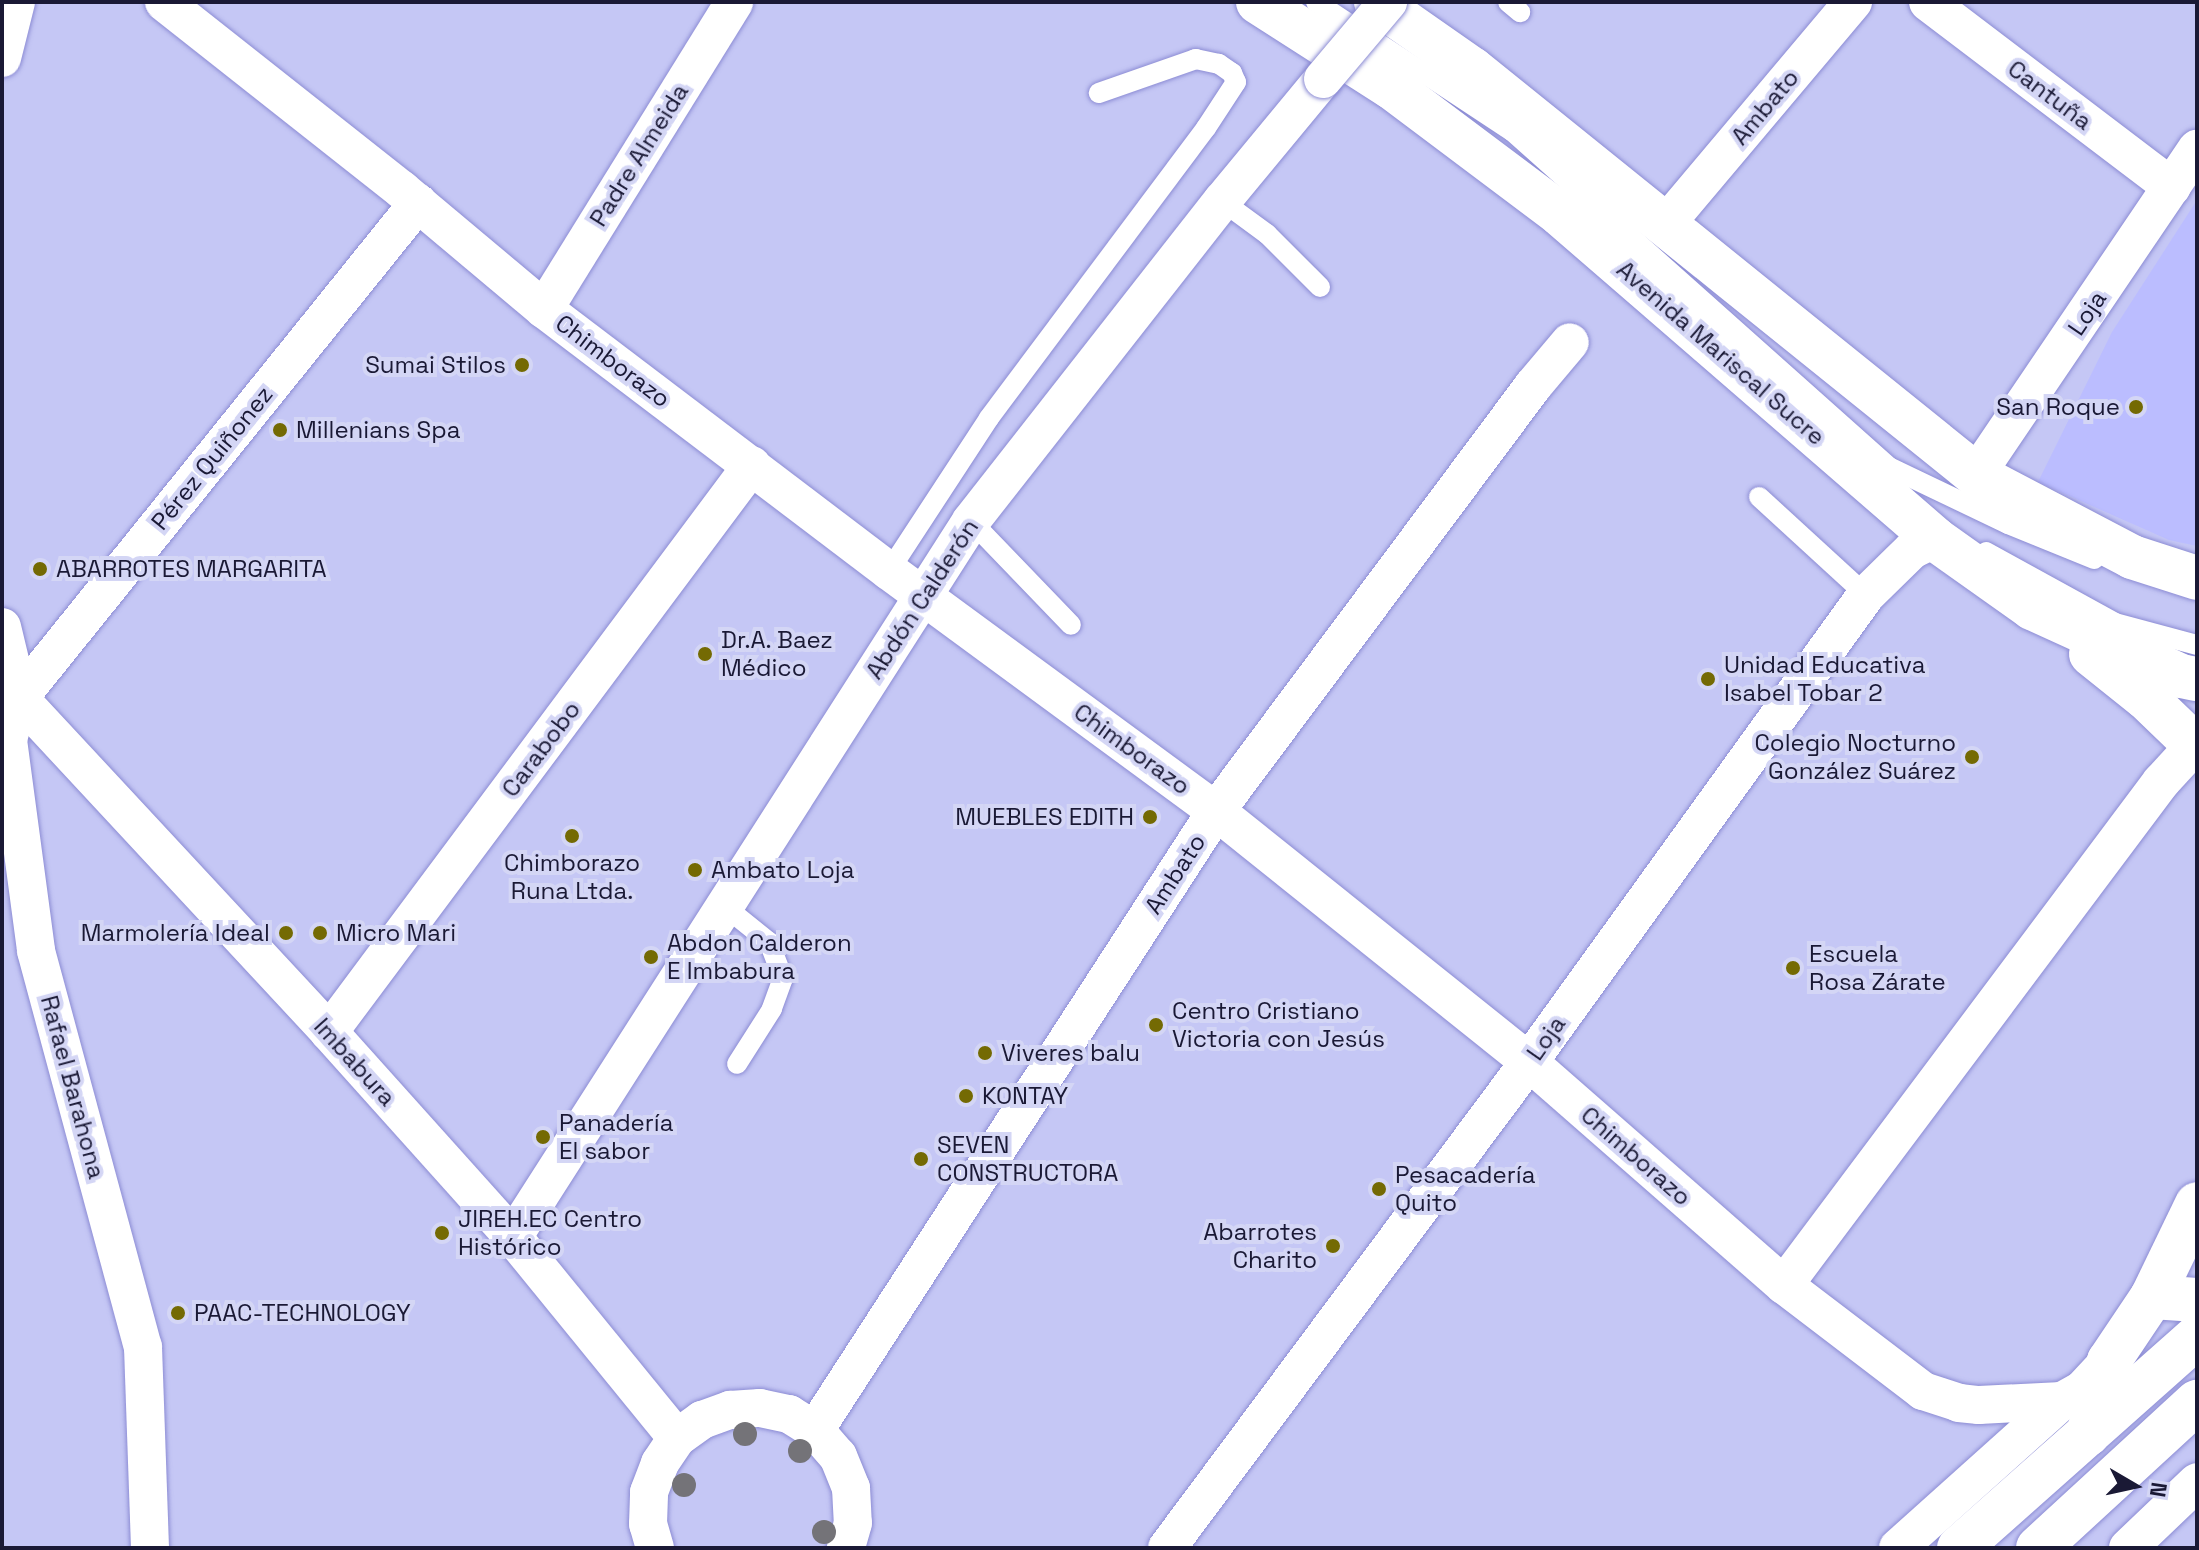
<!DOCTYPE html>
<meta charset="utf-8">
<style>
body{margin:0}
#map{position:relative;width:2199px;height:1550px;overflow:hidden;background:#c5c7f5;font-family:"Space Grotesk",sans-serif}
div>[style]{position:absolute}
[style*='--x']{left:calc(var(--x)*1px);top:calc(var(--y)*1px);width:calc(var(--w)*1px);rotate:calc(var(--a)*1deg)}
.built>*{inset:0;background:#bbbdff}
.roads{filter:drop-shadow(0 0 2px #8c8cd4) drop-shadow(0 0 2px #8c8cd4)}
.lane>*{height:20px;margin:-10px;padding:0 10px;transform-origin:10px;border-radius:10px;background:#fff}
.street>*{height:38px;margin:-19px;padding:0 19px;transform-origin:19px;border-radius:19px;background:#fff}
.secondary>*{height:44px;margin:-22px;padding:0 22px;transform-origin:22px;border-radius:22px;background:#fff}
.primary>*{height:44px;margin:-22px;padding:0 22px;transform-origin:22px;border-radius:22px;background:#fff}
.bridges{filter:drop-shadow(0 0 2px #8c8cd4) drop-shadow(0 0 2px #8c8cd4)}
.street-bridge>*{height:38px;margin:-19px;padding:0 19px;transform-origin:19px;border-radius:19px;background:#fff}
.trees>*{width:24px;height:24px;margin:-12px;border-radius:50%;background:#747378}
.dots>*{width:22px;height:22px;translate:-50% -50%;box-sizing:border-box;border:4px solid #d4d6f5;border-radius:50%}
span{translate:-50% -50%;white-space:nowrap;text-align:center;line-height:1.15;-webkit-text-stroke:8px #d4d6f5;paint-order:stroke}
.street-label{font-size:24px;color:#1a1935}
.poi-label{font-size:24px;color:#1a1935}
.right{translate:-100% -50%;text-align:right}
.left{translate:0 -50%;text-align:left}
.frame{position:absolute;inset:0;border:4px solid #1a1935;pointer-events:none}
.north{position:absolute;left:2095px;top:1446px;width:80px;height:80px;-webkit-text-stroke:6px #d4d6f5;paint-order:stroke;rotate:99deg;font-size:22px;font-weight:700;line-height:32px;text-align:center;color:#1a1935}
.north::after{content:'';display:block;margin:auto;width:28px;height:36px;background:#1a1935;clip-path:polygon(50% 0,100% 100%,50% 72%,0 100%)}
</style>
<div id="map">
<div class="built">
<div style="clip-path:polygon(2197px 200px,2197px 546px,2169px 540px,2038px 482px,2112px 332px)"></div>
</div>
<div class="roads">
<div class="lane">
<div style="--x:1316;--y:2;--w:235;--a:33.4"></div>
<div style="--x:1512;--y:131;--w:505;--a:41.71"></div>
<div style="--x:1889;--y:467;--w:132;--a:25.6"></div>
<div style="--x:2008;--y:524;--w:93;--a:22.1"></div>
<div style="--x:1508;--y:2;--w:16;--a:40"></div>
<div style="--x:1222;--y:201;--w:56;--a:36.3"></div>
<div style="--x:1267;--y:234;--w:75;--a:45"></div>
<div style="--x:1759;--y:497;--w:145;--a:42.5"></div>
<div style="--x:971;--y:521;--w:144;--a:46.1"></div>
<div style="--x:1986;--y:552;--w:147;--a:28.8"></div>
<div style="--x:2115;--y:623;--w:85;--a:15"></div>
<div style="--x:889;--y:571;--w:183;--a:-56.8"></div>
<div style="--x:989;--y:418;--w:362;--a:-53.2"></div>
<div style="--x:1206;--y:128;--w:55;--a:-56.9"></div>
<div style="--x:1236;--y:82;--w:10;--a:-114"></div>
<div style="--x:1232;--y:73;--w:16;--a:-145"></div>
<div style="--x:1219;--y:64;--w:24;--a:-168"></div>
<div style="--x:1196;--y:59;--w:103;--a:160.7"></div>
<div style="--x:723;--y:905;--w:59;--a:38.8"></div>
<div style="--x:769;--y:942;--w:39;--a:69"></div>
<div style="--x:783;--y:978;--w:33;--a:110"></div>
<div style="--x:772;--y:1009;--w:65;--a:122.5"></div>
</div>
<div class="street">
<div style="--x:164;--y:2;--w:303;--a:38.3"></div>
<div style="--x:402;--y:190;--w:185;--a:40"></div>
<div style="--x:544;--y:309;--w:433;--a:37.2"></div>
<div style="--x:889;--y:571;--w:406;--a:36.3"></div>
<div style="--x:1216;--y:811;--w:401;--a:38.7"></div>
<div style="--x:1529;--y:1062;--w:339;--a:41.2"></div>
<div style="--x:1784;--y:1285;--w:175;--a:37.3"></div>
<div style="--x:1923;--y:1391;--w:38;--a:18"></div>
<div style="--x:1959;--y:1403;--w:20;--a:6"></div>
<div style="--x:1979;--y:1405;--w:83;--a:-2.8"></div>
<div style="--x:2062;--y:1401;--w:23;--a:-29"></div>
<div style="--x:2082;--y:1390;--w:40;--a:-47"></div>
<div style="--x:1928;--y:2;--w:306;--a:37.2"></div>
<div style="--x:2;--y:58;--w:58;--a:-76"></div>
<div style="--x:1676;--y:212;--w:275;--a:-49.9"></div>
<div style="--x:544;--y:309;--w:361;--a:-58.2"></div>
<div style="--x:1976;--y:475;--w:394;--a:-55.9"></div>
<div style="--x:2;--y:627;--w:73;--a:76.5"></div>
<div style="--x:19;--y:698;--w:43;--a:104.7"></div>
<div style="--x:8;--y:740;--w:213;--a:82.4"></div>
<div style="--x:36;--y:951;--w:410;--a:74.9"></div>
<div style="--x:143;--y:1347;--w:201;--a:88"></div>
<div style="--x:19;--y:698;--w:456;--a:47.1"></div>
<div style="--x:329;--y:1032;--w:275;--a:48.1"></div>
<div style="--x:513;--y:1237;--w:259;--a:50.8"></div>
<div style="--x:3;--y:706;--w:18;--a:-27"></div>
<div style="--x:19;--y:698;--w:636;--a:-51.13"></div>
<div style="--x:329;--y:1032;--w:707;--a:-53.28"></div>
<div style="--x:513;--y:1237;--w:850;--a:-57.39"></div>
<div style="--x:971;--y:521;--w:407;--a:-51.9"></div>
<div style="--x:1222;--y:201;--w:158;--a:-50.4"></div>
<div style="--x:1784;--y:1285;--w:629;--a:-53.15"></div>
<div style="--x:2161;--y:782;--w:50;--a:-47.4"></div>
<div style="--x:815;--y:1430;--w:738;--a:-57.06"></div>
<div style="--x:1216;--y:811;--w:530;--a:-53.28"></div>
<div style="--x:1533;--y:386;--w:57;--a:-49.9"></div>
<div style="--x:655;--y:1548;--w:25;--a:-106"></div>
<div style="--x:648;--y:1524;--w:32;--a:-88"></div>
<div style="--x:649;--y:1492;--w:31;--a:-69"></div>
<div style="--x:660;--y:1463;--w:30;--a:-56"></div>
<div style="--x:677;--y:1438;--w:31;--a:-36"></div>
<div style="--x:702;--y:1420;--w:30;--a:-20"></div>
<div style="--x:730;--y:1410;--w:30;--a:-4"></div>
<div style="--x:760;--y:1408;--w:30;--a:12"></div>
<div style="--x:789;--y:1414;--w:31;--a:32"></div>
<div style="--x:815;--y:1430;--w:35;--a:49"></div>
<div style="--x:838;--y:1456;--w:35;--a:68"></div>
<div style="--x:851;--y:1488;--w:35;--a:87"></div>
<div style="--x:853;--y:1523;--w:26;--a:106"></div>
<div style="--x:1167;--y:1548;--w:606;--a:-53.32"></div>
<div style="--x:1529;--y:1062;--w:576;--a:-54.18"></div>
<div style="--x:1866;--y:595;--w:64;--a:-44.4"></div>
<div style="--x:1912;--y:550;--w:25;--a:-26"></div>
<div style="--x:1898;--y:1548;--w:220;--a:-41.9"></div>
<div style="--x:2128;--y:1548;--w:95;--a:-43.7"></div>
</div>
<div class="secondary">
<div style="--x:1959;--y:1548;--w:318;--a:-41.6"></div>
<div style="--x:2038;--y:1548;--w:216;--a:-42.6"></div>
</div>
<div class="primary">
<div style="--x:1258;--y:2;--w:158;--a:32.6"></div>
<div style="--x:1391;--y:87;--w:211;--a:36.9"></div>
<div style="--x:1560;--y:214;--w:496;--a:40.9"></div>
<div style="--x:1935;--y:539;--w:119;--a:35.4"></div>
<div style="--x:2032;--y:608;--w:164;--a:24.5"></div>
<div style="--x:2181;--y:676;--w:16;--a:11"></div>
<div style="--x:1376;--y:2;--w:117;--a:34.9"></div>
<div style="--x:1472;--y:69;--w:647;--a:38.85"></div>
<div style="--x:1976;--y:475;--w:176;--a:27.7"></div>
<div style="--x:2132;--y:557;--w:68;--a:17.9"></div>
<div style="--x:2091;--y:654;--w:70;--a:38.7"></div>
<div style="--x:2146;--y:698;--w:71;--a:43.9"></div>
<div style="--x:2152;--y:1297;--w:45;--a:3.8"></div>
<div style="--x:2088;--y:1434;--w:76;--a:-74"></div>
<div style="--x:2109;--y:1361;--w:77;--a:-56.1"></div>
<div style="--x:2152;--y:1297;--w:103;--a:-64.2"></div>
</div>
</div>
<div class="bridges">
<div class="street-bridge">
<div style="--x:1323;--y:79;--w:101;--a:-49.8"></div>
</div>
</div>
<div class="trees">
<div style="left:745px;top:1434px"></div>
<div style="left:800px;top:1451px"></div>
<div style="left:684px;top:1485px"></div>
<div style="left:824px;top:1532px"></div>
</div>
<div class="dots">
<div style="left:522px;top:365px;background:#746a03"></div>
<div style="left:2136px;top:407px;background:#746a03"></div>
<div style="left:280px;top:430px;background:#746a03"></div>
<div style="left:40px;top:569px;background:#746a03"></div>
<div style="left:705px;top:654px;background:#746a03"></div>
<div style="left:1708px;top:679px;background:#746a03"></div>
<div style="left:1972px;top:757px;background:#746a03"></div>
<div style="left:1150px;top:817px;background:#746a03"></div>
<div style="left:572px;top:836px;background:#746a03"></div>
<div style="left:695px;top:870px;background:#746a03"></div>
<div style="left:286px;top:933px;background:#746a03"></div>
<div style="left:320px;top:933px;background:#746a03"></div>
<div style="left:651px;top:957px;background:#746a03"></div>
<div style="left:1793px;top:968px;background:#746a03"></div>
<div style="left:1156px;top:1025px;background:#746a03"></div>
<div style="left:985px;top:1053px;background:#746a03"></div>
<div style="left:966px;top:1096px;background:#746a03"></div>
<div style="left:543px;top:1137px;background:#746a03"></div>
<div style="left:921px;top:1159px;background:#746a03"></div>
<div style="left:1379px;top:1189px;background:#746a03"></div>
<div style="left:442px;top:1233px;background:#746a03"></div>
<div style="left:1333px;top:1246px;background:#746a03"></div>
<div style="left:178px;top:1313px;background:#746a03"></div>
</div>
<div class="street-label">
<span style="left:2050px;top:95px;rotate:37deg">Cantuña</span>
<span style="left:1765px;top:107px;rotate:-50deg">Ambato</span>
<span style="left:639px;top:155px;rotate:-58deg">Padre Almeida</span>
<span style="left:2087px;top:313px;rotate:-56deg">Loja</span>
<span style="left:1721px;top:353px;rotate:41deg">Avenida Mariscal Sucre</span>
<span style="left:613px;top:361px;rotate:37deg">Chimborazo</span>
<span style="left:212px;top:458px;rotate:-51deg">Pérez Quiñonez</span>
<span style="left:922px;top:599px;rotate:-57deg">Abdón Calderón</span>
<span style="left:541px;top:749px;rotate:-53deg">Carabobo</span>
<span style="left:1132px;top:749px;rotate:36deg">Chimborazo</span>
<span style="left:1175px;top:874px;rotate:-57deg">Ambato</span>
<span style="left:1546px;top:1038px;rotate:-55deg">Loja</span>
<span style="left:355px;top:1062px;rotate:48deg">Imbabura</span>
<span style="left:73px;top:1087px;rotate:75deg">Rafael Barahona</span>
<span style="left:1636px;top:1156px;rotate:41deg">Chimborazo</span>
</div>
<div class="poi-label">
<span class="right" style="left:506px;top:365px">Sumai Stilos</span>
<span class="right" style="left:2120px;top:407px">San Roque</span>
<span class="left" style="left:296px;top:430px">Millenians Spa</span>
<span class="left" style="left:56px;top:569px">ABARROTES MARGARITA</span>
<span class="left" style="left:721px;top:654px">Dr.A. Baez<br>Médico</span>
<span class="left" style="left:1724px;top:679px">Unidad Educativa<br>Isabel Tobar 2</span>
<span class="right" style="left:1956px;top:757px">Colegio Nocturno<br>González Suárez</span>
<span class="right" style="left:1134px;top:817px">MUEBLES EDITH</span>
<span style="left:572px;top:877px">Chimborazo<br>Runa Ltda.</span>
<span class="left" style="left:711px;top:870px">Ambato Loja</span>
<span class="right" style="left:270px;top:933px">Marmolería Ideal</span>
<span class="left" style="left:336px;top:933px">Micro Mari</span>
<span class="left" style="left:667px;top:957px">Abdon Calderon<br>E Imbabura</span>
<span class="left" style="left:1809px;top:968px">Escuela<br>Rosa Zárate</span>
<span class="left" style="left:1172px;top:1025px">Centro Cristiano<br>Victoria con Jesús</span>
<span class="left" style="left:1001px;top:1053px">Viveres balu</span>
<span class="left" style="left:982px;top:1096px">KONTAY</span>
<span class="left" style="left:559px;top:1137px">Panadería<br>El sabor</span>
<span class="left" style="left:937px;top:1159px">SEVEN<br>CONSTRUCTORA</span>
<span class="left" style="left:1395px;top:1189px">Pesacadería<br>Quito</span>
<span class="left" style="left:458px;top:1233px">JIREH.EC Centro<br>Histórico</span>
<span class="right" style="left:1317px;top:1246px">Abarrotes<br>Charito</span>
<span class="left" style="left:194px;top:1313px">PAAC-TECHNOLOGY</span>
</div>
<div class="frame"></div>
<div class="north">N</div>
</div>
